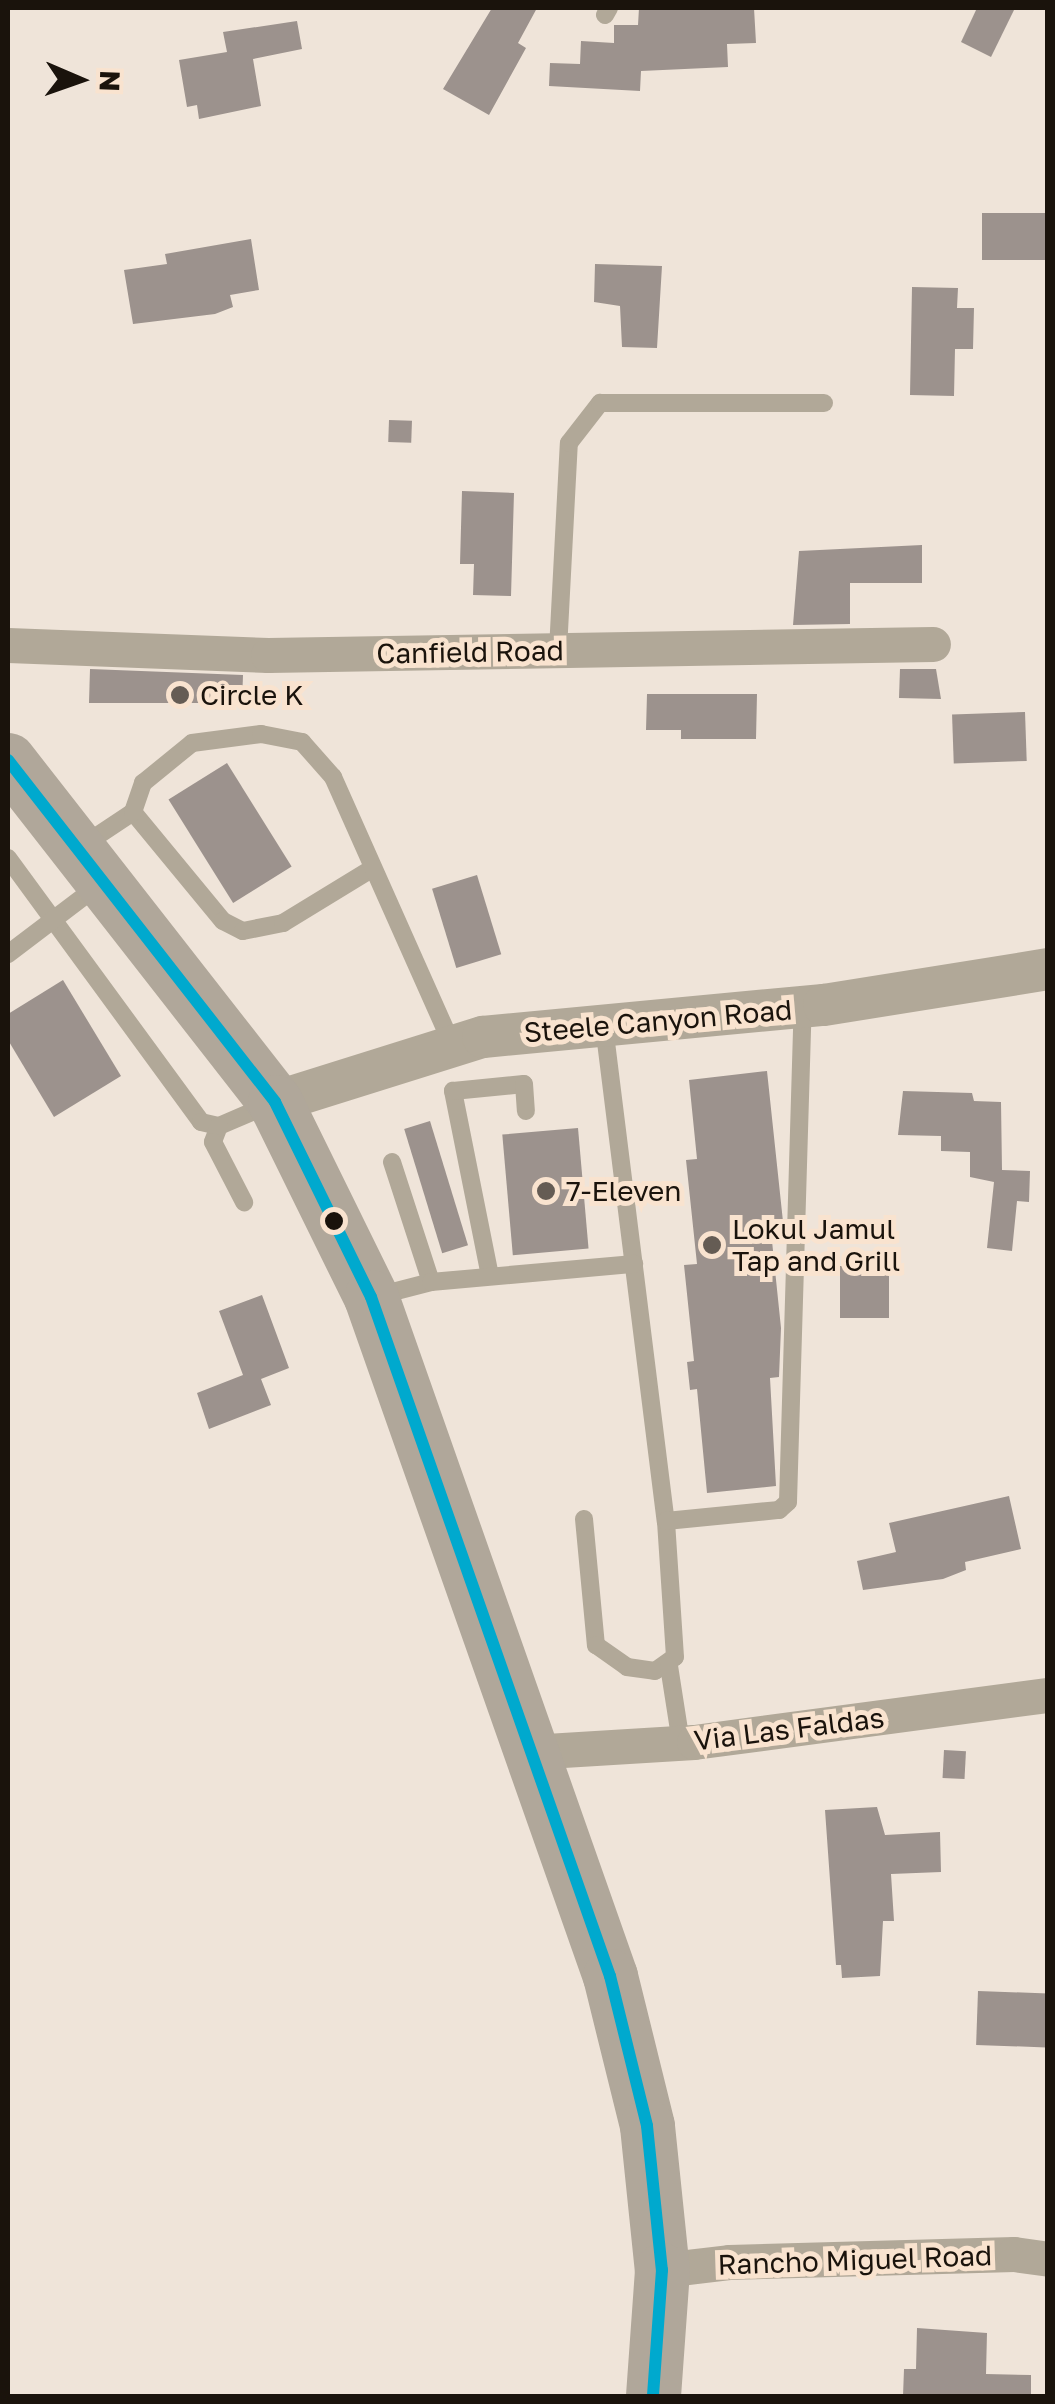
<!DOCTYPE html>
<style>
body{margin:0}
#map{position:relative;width:1055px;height:2404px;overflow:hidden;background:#efe4d9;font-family:"Golos Text",sans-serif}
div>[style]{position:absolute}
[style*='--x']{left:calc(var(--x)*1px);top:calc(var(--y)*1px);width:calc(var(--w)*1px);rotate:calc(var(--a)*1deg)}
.building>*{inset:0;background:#9c928d;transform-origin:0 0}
.service>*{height:18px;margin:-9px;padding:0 9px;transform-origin:9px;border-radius:9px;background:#b1a898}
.minor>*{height:35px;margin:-17.5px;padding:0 17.5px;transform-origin:17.5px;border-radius:17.5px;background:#b1a898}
.tertiary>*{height:42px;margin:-21px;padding:0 21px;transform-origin:21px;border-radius:21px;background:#b1a898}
.trunk>*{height:55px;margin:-27.5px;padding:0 27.5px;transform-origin:27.5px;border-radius:27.5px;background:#b0a79a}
.bus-1>*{height:12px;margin:-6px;padding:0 6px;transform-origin:6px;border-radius:6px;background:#00a9ce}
.dots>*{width:28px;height:28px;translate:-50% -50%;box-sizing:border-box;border:5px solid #f9e3cf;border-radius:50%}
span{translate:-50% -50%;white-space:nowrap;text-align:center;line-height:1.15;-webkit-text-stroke:10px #f9e3cf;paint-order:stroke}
.street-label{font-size:28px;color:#1a130c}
.poi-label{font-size:28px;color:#1a130c}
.left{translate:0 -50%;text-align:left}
.frame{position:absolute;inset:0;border:10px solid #1a130c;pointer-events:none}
.north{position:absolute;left:30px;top:30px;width:100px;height:100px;-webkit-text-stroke:8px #f9e3cf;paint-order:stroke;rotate:92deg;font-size:28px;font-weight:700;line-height:40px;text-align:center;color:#1a130c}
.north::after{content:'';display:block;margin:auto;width:35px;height:45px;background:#1a130c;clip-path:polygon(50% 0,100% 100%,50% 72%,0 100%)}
</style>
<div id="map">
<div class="building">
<div style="clip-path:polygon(492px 8px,537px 8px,518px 43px,526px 48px,489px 115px,443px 89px)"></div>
<div style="clip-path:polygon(639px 8px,754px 8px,756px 43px,727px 44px,728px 67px,641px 71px,640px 91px,549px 86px,550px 63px,580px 64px,581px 41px,614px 43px,614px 25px,638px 25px)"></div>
<div style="clip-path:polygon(977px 8px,1015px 8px,991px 57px,961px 42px)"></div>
<div style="clip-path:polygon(297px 21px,302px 49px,253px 59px,261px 106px,199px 119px,197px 105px,187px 107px,179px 60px,227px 52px,223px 32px)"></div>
<div style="left:1048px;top:213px;width:47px;height:66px;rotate:90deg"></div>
<div style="clip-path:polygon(251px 239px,259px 290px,230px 295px,233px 307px,215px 314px,133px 324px,124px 270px,167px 264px,165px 254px)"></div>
<div style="clip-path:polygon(595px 264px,662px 266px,657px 348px,622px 347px,620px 306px,594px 302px)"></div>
<div style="clip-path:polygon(912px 287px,958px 288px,957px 308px,974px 308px,973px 349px,955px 349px,954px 396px,910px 395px)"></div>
<div style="left:389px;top:420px;width:23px;height:22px;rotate:2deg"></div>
<div style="clip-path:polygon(462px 491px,514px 493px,511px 596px,473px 595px,474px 564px,460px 564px)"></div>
<div style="clip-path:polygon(922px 545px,922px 583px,850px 583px,850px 624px,793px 625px,799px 551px)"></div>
<div style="clip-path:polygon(90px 669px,243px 675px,242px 703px,89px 703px)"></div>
<div style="clip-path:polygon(900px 669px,936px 669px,941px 699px,899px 698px)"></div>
<div style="clip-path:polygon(647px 694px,757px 694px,756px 739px,681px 739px,681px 730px,646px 730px)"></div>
<div style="left:1025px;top:712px;width:49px;height:73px;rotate:88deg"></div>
<div style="left:227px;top:763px;width:122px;height:69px;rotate:58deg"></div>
<div style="left:477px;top:875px;width:83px;height:47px;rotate:73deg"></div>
<div style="clip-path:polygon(63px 980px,121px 1076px,54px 1117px,8px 1040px,8px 1014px)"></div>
<div style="clip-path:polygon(767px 1071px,784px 1231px,783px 1240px,772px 1241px,781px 1328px,779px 1377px,770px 1378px,776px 1486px,707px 1493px,697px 1389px,690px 1390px,687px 1362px,694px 1361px,684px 1265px,697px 1264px,686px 1160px,697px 1159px,689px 1080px)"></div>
<div style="clip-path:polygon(903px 1091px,972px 1093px,974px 1101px,1001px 1102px,1002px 1170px,1030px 1171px,1029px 1202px,1017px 1201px,1012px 1251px,987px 1248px,994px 1182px,970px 1177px,970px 1152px,941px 1151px,941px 1136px,898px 1135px)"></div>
<div style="left:430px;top:1121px;width:130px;height:27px;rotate:73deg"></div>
<div style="left:578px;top:1128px;width:121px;height:76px;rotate:85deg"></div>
<div style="left:840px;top:1266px;width:49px;height:52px"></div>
<div style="clip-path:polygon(262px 1295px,289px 1368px,261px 1379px,271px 1405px,209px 1429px,197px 1393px,243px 1375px,219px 1311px)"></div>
<div style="clip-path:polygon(1009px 1496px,1021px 1549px,965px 1562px,966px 1570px,943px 1579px,863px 1590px,857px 1561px,896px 1552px,889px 1523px)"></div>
<div style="left:944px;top:1750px;width:22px;height:28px;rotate:3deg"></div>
<div style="clip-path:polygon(877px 1807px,885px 1835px,940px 1832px,941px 1872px,891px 1874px,894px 1921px,883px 1921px,880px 1976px,842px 1978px,841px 1965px,836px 1965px,825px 1810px)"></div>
<div style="left:978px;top:1991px;width:70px;height:54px;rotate:2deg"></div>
<div style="clip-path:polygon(917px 2328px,987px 2333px,986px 2374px,1031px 2375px,1031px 2396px,903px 2396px,904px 2369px,916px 2369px)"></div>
</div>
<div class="service">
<div style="--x:605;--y:15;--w:8;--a:-60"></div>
<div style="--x:558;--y:650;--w:207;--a:-87"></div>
<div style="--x:569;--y:443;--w:51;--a:-52.2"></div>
<div style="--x:600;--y:403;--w:224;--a:0"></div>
<div style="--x:133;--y:812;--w:141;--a:50.5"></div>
<div style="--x:223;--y:921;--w:22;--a:27"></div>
<div style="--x:243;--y:931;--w:41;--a:-11.3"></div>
<div style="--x:283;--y:923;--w:105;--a:-31.4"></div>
<div style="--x:82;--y:846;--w:61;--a:-33.7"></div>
<div style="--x:133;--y:812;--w:31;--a:-71"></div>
<div style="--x:143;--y:783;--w:63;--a:-39.2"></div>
<div style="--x:192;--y:743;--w:70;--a:-7.4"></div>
<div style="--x:261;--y:734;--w:42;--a:11"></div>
<div style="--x:302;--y:742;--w:47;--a:48.5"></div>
<div style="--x:333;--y:777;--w:295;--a:66"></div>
<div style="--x:8;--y:858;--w:327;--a:53.8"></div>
<div style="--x:201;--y:1122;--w:18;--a:13"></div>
<div style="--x:219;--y:1126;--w:53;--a:-23.2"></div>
<div style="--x:8;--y:954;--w:114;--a:-37.2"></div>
<div style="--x:604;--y:1026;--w:499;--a:82.9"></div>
<div style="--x:219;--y:1126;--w:17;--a:111"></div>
<div style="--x:213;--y:1142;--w:68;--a:62.7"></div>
<div style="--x:392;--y:1162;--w:126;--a:72"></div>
<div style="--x:490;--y:1276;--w:189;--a:-101.3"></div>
<div style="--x:453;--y:1091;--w:71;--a:-5.6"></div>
<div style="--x:524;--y:1084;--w:27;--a:86"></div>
<div style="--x:377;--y:1296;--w:56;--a:-14.5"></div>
<div style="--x:431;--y:1282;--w:204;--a:-5.1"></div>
<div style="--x:584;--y:1519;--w:127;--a:84.6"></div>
<div style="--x:596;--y:1645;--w:38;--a:35"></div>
<div style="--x:627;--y:1667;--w:28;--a:8"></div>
<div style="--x:655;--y:1671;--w:24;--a:-35"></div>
<div style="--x:675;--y:1657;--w:136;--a:-93.8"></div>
<div style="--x:666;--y:1521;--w:114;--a:-5.6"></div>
<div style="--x:779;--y:1510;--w:12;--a:-42"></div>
<div style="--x:788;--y:1502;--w:495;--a:-88.3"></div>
<div style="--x:669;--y:1666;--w:78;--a:81.1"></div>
</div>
<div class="minor">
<div style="--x:8;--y:645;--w:260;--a:2.2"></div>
<div style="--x:268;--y:655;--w:665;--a:-0.95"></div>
<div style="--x:530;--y:1752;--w:164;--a:-3.5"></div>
<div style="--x:694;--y:1742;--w:357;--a:-7.6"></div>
<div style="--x:662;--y:2270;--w:67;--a:-6.8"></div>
<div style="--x:729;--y:2262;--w:285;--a:-1.6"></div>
<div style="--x:1014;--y:2254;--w:34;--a:8"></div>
</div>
<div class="tertiary">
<div style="--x:275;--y:1102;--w:218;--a:-17.4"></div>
<div style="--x:483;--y:1037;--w:342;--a:-5.4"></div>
<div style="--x:824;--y:1005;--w:227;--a:-9.1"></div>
</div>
<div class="trunk">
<div style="--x:8;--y:760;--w:434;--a:52"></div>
<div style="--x:275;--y:1102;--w:217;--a:63.8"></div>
<div style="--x:371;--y:1297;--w:720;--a:70.61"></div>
<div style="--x:610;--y:1976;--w:154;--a:76.1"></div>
<div style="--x:647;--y:2126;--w:145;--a:84.1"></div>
<div style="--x:662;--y:2270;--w:126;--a:94.1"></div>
</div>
<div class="bus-1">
<div style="--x:8;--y:760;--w:434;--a:52"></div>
<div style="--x:275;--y:1102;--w:217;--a:63.8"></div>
<div style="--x:371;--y:1297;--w:720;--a:70.61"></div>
<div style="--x:610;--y:1976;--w:154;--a:76.1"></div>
<div style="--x:647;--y:2126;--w:145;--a:84.1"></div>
<div style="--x:662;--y:2270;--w:126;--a:94.1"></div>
</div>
<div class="dots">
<div style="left:180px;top:695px;background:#655c54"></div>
<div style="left:546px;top:1191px;background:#655c54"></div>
<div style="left:334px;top:1221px;background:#1a130c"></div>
<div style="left:712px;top:1245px;background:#655c54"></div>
</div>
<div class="street-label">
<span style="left:470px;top:652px;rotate:-1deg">Canfield Road</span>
<span style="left:658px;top:1021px;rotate:-5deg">Steele Canyon Road</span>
<span style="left:789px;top:1729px;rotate:-7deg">Via Las Faldas</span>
<span style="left:855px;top:2260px;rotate:-2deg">Rancho Miguel Road</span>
</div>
<div class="poi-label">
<span class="left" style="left:200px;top:695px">Circle K</span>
<span class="left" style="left:566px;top:1191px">7-Eleven</span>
<span class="left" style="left:732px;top:1245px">Lokul Jamul<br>Tap and Grill</span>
</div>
<div class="frame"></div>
<div class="north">N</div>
</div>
